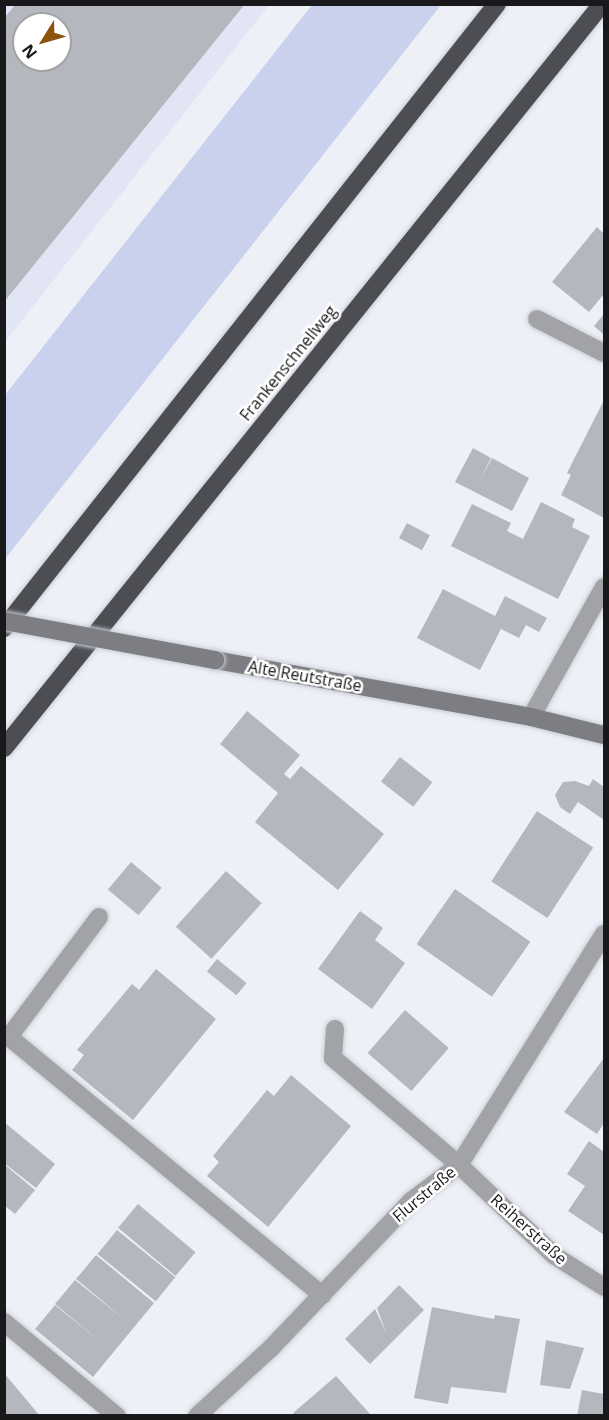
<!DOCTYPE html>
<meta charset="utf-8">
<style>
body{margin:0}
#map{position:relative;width:609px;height:1420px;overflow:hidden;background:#eef0f8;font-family:"Open Sans",sans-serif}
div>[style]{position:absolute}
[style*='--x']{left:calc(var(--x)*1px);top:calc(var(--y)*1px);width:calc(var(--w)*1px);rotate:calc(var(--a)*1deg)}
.built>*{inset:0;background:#e1e5f4}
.green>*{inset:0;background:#c9d1ed}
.building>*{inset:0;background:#b5b7bf;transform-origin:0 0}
.roads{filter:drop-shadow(0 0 2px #ccced5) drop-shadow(0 0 2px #ccced5)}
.service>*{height:18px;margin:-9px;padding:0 9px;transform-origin:9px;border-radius:9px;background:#a2a3a6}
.minor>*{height:18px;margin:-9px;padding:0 9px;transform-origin:9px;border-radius:9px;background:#a2a3a6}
.secondary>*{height:18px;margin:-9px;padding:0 9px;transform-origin:9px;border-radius:9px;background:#7d7e83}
.motorway>*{height:18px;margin:-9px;padding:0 9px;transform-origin:9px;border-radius:9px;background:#4c4e54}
.bridges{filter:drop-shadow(0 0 2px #ccced5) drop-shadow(0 0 2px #ccced5)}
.secondary-bridge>*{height:18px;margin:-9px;padding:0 9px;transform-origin:9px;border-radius:9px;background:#7d7e83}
span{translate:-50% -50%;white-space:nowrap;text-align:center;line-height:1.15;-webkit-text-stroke:5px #fff;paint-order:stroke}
.street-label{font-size:16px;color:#19191c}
.frame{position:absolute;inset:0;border:6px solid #19191c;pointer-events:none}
.north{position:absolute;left:12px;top:12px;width:60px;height:60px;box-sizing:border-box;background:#fff;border:2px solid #a3a3a4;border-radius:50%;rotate:233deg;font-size:16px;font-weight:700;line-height:24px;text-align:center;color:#19191c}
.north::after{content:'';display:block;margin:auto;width:21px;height:27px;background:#8d530d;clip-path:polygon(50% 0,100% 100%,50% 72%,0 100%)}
</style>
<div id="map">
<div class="built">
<div style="clip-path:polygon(evenodd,5px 5px,269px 5px,5px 342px,5px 5px,24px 24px,60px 24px,60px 60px,24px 60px,24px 24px)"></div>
</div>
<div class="green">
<div style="clip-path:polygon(312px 5px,441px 5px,5px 559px,5px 395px)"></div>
</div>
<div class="building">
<div style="clip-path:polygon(evenodd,16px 4px,245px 4px,4px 302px,4px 18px,16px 4px,24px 24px,60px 24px,60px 60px,24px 60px,24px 24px)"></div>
<div style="clip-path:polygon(597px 227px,604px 234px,604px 294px,589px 312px,552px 282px)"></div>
<div style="clip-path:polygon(604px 314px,604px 335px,594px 326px)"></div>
<div style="clip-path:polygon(604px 400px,604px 518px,561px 495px,571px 475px,567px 473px)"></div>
<div style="clip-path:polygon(473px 448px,491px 458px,479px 482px,492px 458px,529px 478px,512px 511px,455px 482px)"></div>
<div style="clip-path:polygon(541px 502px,575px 519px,572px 527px,590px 536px,558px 599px,451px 546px,472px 504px,511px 523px,507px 531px,523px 539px)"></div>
<div style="left:407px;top:523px;width:26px;height:17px;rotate:28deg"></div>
<div style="clip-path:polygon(443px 589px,495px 616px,505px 596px,547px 618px,539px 632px,526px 625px,519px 638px,501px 629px,480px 670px,417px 638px)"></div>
<div style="clip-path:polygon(247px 711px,300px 755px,284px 774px,290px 779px,301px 766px,384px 834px,338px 890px,255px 822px,278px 793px,220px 744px)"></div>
<div style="left:400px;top:757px;width:41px;height:31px;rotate:38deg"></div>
<div style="clip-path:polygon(593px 779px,604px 787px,604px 820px,578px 802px,570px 814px,560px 807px,555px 795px,563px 782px,575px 781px,589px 786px)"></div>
<div style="left:537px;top:811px;width:67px;height:84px;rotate:33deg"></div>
<div style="left:131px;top:862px;width:40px;height:36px;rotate:40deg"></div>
<div style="left:226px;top:871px;width:48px;height:75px;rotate:42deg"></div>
<div style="left:455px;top:889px;width:92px;height:67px;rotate:35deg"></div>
<div style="clip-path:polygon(360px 911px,383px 928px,375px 940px,405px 963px,372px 1009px,318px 969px)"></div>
<div style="left:217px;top:959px;width:38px;height:16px;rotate:39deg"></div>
<div style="clip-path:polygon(156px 969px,216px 1019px,133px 1120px,72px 1070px,84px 1055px,77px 1050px,132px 984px,139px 990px)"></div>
<div style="left:405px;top:1010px;width:58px;height:57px;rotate:41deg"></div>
<div style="clip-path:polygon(604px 1058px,604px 1123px,597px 1134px,564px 1112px)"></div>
<div style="clip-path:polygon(291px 1075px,351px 1126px,268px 1227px,207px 1176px,219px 1162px,213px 1156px,267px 1090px,274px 1096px)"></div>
<div style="clip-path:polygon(4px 1122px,55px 1164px,36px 1188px,4px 1163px)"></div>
<div style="clip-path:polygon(589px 1141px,604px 1152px,604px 1235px,568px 1211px,585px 1186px,567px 1174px)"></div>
<div style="clip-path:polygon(5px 1165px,35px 1190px,15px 1214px,5px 1206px)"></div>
<div style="left:138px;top:1204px;width:75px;height:31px;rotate:40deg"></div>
<div style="left:117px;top:1230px;width:75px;height:31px;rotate:39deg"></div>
<div style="clip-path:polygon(96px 1255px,154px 1303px,93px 1377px,35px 1329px,55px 1305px,103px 1344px,55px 1304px,75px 1280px,124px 1319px,76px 1279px)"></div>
<div style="clip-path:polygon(399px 1285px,424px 1310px,370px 1364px,345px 1339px,375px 1309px,386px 1332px,377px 1308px)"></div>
<div style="clip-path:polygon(432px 1307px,494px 1319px,495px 1315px,520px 1319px,506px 1393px,451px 1387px,448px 1404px,414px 1398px)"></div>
<div style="clip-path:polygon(546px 1340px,584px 1348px,570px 1389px,540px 1385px)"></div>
<div style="clip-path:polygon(4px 1373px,40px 1416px,4px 1416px)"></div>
<div style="clip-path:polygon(336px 1376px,370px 1414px,295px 1416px,293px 1413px)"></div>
<div style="clip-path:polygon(582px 1390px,604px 1394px,604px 1416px,577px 1416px)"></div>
</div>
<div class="roads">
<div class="service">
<div style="--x:537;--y:319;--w:75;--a:26.9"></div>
<div style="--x:531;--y:717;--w:149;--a:-60.7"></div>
<div style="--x:99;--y:917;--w:150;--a:126.9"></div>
<div style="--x:9;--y:1037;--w:406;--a:39.5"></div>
<div style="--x:335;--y:1029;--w:29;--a:94"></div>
<div style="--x:333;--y:1058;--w:165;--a:40.3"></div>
<div style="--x:4;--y:1322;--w:147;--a:39.8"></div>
</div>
<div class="minor">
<div style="--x:459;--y:1165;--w:132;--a:43.5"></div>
<div style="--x:555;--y:1256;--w:58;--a:32.3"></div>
<div style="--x:197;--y:1416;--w:103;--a:-42.6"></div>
<div style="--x:273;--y:1346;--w:200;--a:-46.4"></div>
<div style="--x:411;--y:1201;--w:60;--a:-36.9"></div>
<div style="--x:459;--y:1165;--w:273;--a:-57.9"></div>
</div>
<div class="secondary">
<div style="--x:215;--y:660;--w:321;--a:10.2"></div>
<div style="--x:531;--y:717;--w:75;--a:13.9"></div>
</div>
<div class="motorway">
<div style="--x:4;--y:628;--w:795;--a:-51.69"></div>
<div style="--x:4;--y:748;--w:955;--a:-51.21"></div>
</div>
</div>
<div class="bridges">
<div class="secondary-bridge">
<div style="--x:4;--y:621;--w:215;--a:10.5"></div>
</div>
</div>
<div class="street-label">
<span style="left:288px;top:363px;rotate:-51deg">Frankenschnellweg</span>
<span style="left:305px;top:676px;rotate:10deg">Alte Reutstraße</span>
<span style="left:424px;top:1194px;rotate:-40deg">Flurstraße</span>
<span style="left:529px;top:1229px;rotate:42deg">Reiherstraße</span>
</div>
<div class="frame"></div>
<div class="north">N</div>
</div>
